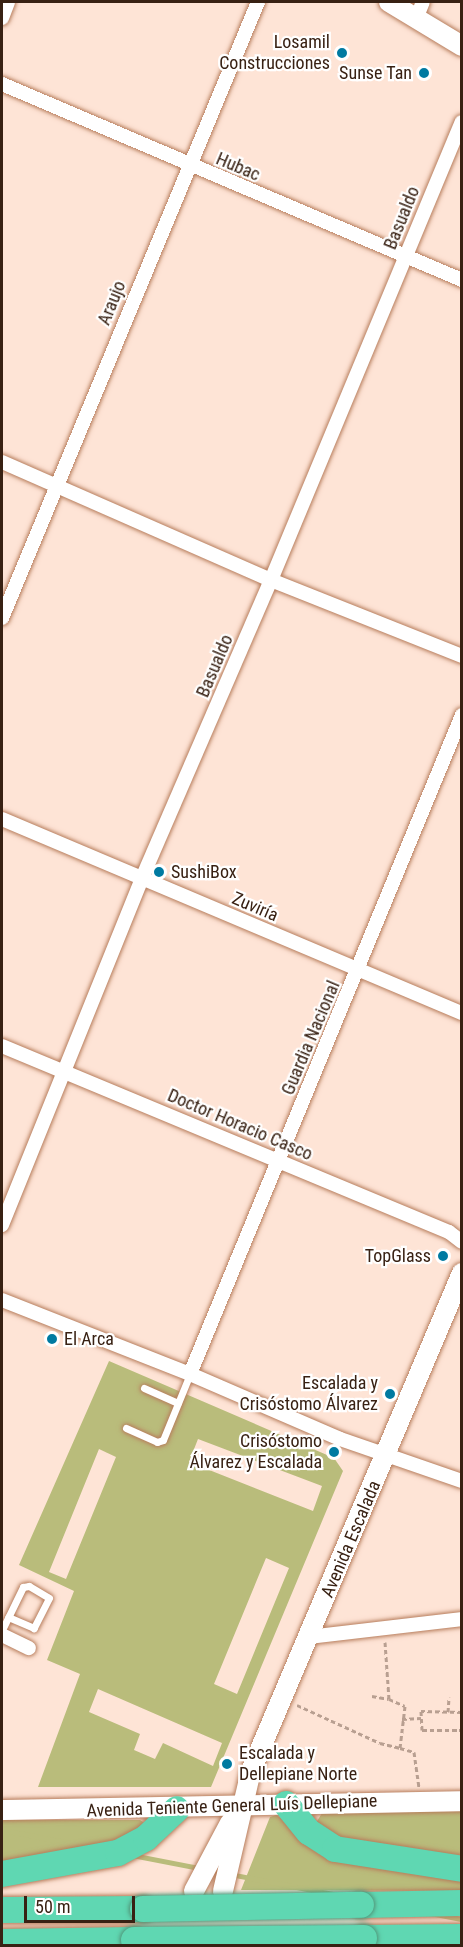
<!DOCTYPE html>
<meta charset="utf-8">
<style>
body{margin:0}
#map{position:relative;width:463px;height:1947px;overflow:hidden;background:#fee4d6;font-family:"Roboto Condensed",sans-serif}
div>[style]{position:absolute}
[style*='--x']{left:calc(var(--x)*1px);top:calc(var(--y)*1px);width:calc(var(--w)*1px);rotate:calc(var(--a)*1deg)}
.green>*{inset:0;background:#b9bc7b;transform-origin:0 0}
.path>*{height:3px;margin-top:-1.5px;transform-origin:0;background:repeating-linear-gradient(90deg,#b89f91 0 4.5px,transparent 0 7.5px)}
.roads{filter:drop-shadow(0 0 2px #b77d5c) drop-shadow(0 0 2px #b77d5c)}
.lane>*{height:7px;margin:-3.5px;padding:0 3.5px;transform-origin:3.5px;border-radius:3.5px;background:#fff}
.street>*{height:14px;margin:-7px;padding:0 7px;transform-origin:7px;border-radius:7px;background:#fff}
.secondary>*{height:20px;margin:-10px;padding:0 10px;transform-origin:10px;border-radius:10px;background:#fff}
.highway>*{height:26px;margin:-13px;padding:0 13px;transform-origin:13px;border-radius:13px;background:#5fd7b2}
.bridges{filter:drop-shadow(0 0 2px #51977a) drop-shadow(0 0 2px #51977a)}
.highway-bridge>*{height:26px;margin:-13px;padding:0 13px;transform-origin:13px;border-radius:13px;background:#5fd7b2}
.dots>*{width:16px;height:16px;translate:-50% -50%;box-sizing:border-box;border:3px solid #fff;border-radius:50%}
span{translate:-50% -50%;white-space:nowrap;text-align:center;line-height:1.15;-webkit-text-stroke:4.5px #fff;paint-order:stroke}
.poi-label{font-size:18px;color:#382113}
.right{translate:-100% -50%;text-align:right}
.left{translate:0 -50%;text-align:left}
.street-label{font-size:18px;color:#382113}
.frame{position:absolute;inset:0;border:3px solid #382113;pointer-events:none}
.scale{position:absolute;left:24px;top:1896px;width:111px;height:27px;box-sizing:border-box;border:3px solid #382113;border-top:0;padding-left:8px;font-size:18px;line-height:21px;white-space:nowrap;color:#382113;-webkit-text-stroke:4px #fff;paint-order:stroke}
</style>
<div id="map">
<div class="green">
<div style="clip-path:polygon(evenodd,109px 1361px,334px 1458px,343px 1471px,211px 1787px,38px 1787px,80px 1674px,47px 1660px,74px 1591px,19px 1565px,109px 1361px,198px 1439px,322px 1486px,313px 1511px,189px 1462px,198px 1439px,109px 1361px,99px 1449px,116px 1457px,66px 1579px,49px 1572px,99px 1449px,109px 1361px,266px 1558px,289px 1568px,237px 1694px,214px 1684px,266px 1558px,109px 1361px,98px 1689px,222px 1743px,213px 1766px,163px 1743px,155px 1759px,134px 1750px,140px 1734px,89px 1712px,98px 1689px)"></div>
<div style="clip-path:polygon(461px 1811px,461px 1860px,336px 1842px,316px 1823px,322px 1813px)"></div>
<div style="clip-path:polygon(276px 1815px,296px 1828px,461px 1872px,461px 1891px,241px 1890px,270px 1817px)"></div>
<div style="clip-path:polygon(2px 1820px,140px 1820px,146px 1824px,146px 1834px,2px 1867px)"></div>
<div style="left:462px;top:1917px;width:5px;height:460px;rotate:101deg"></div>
</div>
<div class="path">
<div style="--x:385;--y:1642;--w:57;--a:86"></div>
<div style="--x:389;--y:1699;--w:17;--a:24"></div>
<div style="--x:405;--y:1706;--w:42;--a:96.8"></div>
<div style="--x:400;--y:1748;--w:15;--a:16"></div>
<div style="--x:414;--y:1752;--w:35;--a:82"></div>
<div style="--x:372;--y:1696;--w:17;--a:10"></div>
<div style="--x:297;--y:1705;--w:91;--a:24.6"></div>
<div style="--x:380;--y:1743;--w:21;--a:14"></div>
<div style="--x:448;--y:1712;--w:15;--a:-86"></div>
<div style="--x:462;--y:1712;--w:41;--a:-178.6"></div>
<div style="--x:421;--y:1711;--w:19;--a:87"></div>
<div style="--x:422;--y:1730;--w:40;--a:0"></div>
<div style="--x:402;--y:1719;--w:19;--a:-3"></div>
</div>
<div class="roads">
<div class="lane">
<div style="--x:144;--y:1388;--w:37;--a:24"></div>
<div style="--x:126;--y:1428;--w:34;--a:24"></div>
<div style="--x:157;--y:1442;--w:6;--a:-18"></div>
<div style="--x:163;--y:1440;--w:71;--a:-67.8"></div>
<div style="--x:2;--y:1630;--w:48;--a:-64"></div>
<div style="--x:23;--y:1587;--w:6;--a:-9"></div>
<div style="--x:29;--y:1586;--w:23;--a:31"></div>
<div style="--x:49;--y:1598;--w:34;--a:117"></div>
<div style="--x:34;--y:1628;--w:28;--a:-157"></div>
</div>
<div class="street">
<div style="--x:2;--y:18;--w:17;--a:-69"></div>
<div style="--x:416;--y:19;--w:18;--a:-68"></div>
<div style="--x:2;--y:84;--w:500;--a:23.08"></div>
<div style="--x:2;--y:462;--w:294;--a:23.7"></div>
<div style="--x:271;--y:580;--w:206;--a:21.7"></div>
<div style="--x:2;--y:618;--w:667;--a:-67.43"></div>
<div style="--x:2;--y:819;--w:499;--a:22.9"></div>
<div style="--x:2;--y:1046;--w:484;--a:22.6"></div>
<div style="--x:449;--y:1232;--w:16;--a:38"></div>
<div style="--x:2;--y:1225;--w:374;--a:-68"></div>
<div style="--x:142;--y:878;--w:325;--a:-66.6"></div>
<div style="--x:271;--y:580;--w:496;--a:-67.4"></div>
<div style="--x:2;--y:1300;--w:202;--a:21.5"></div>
<div style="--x:190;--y:1374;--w:163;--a:23.4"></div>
<div style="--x:340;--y:1439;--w:129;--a:19"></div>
<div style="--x:190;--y:1374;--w:713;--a:-67.57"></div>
<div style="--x:2;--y:1635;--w:30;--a:26"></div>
<div style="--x:309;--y:1637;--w:154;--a:-6.7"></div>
</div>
<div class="secondary">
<div style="--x:389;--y:2;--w:85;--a:31.1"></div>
<div style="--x:2;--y:1810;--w:460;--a:-1.1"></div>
<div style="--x:194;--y:1891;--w:77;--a:-62.1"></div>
<div style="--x:223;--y:1891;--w:123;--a:-76.9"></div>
<div style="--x:251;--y:1771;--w:541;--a:-67.04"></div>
</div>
<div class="highway">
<div style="--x:286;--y:1804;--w:36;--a:51"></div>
<div style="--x:309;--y:1832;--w:31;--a:33"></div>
<div style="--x:335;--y:1849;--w:129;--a:8.9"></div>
<div style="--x:2;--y:1874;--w:118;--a:-10.3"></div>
<div style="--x:118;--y:1853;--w:32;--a:-28"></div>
<div style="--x:146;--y:1838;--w:42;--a:-43.1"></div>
<div style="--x:361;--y:1905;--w:101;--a:-1.1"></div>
<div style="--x:2;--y:1910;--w:141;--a:-0.4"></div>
<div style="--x:364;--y:1938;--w:98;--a:-0.6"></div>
<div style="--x:2;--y:1942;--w:132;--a:-0.9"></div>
</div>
</div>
<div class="bridges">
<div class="highway-bridge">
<div style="--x:143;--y:1909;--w:218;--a:-1.1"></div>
<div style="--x:134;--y:1940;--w:230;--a:-0.5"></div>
</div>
</div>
<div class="dots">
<div style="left:342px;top:53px;background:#007aa1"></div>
<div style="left:424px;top:73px;background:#007aa1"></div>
<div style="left:159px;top:872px;background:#007aa1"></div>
<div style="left:443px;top:1256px;background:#007aa1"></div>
<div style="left:52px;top:1339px;background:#007aa1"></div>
<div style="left:390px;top:1394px;background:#007aa1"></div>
<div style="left:334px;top:1452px;background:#007aa1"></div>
<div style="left:227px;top:1764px;background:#007aa1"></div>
</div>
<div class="poi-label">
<span class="right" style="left:330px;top:53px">Losamil<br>Construcciones</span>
<span class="right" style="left:412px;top:73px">Sunse Tan</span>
<span class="left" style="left:171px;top:872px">SushiBox</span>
<span class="right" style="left:431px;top:1256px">TopGlass</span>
<span class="left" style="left:64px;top:1339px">El Arca</span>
<span class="right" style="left:378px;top:1394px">Escalada y<br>Crisóstomo Álvarez</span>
<span class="right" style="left:322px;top:1452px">Crisóstomo<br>Álvarez y Escalada</span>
<span class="left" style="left:239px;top:1764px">Escalada y<br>Dellepiane Norte</span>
</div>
<div class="street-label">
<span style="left:238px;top:167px;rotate:23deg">Hubac</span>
<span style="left:402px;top:218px;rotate:-68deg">Basualdo</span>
<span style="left:112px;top:303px;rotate:-68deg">Araujo</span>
<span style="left:215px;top:666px;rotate:-67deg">Basualdo</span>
<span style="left:255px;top:907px;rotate:23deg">Zuviría</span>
<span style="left:311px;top:1038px;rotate:-67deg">Guardia Nacional</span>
<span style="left:240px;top:1125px;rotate:23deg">Doctor Horacio Casco</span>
<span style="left:351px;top:1539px;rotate:-67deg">Avenida Escalada</span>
<span style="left:232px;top:1806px;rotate:-2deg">Avenida Teniente General Luís Dellepiane</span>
</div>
<div class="frame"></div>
<div class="scale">50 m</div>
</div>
